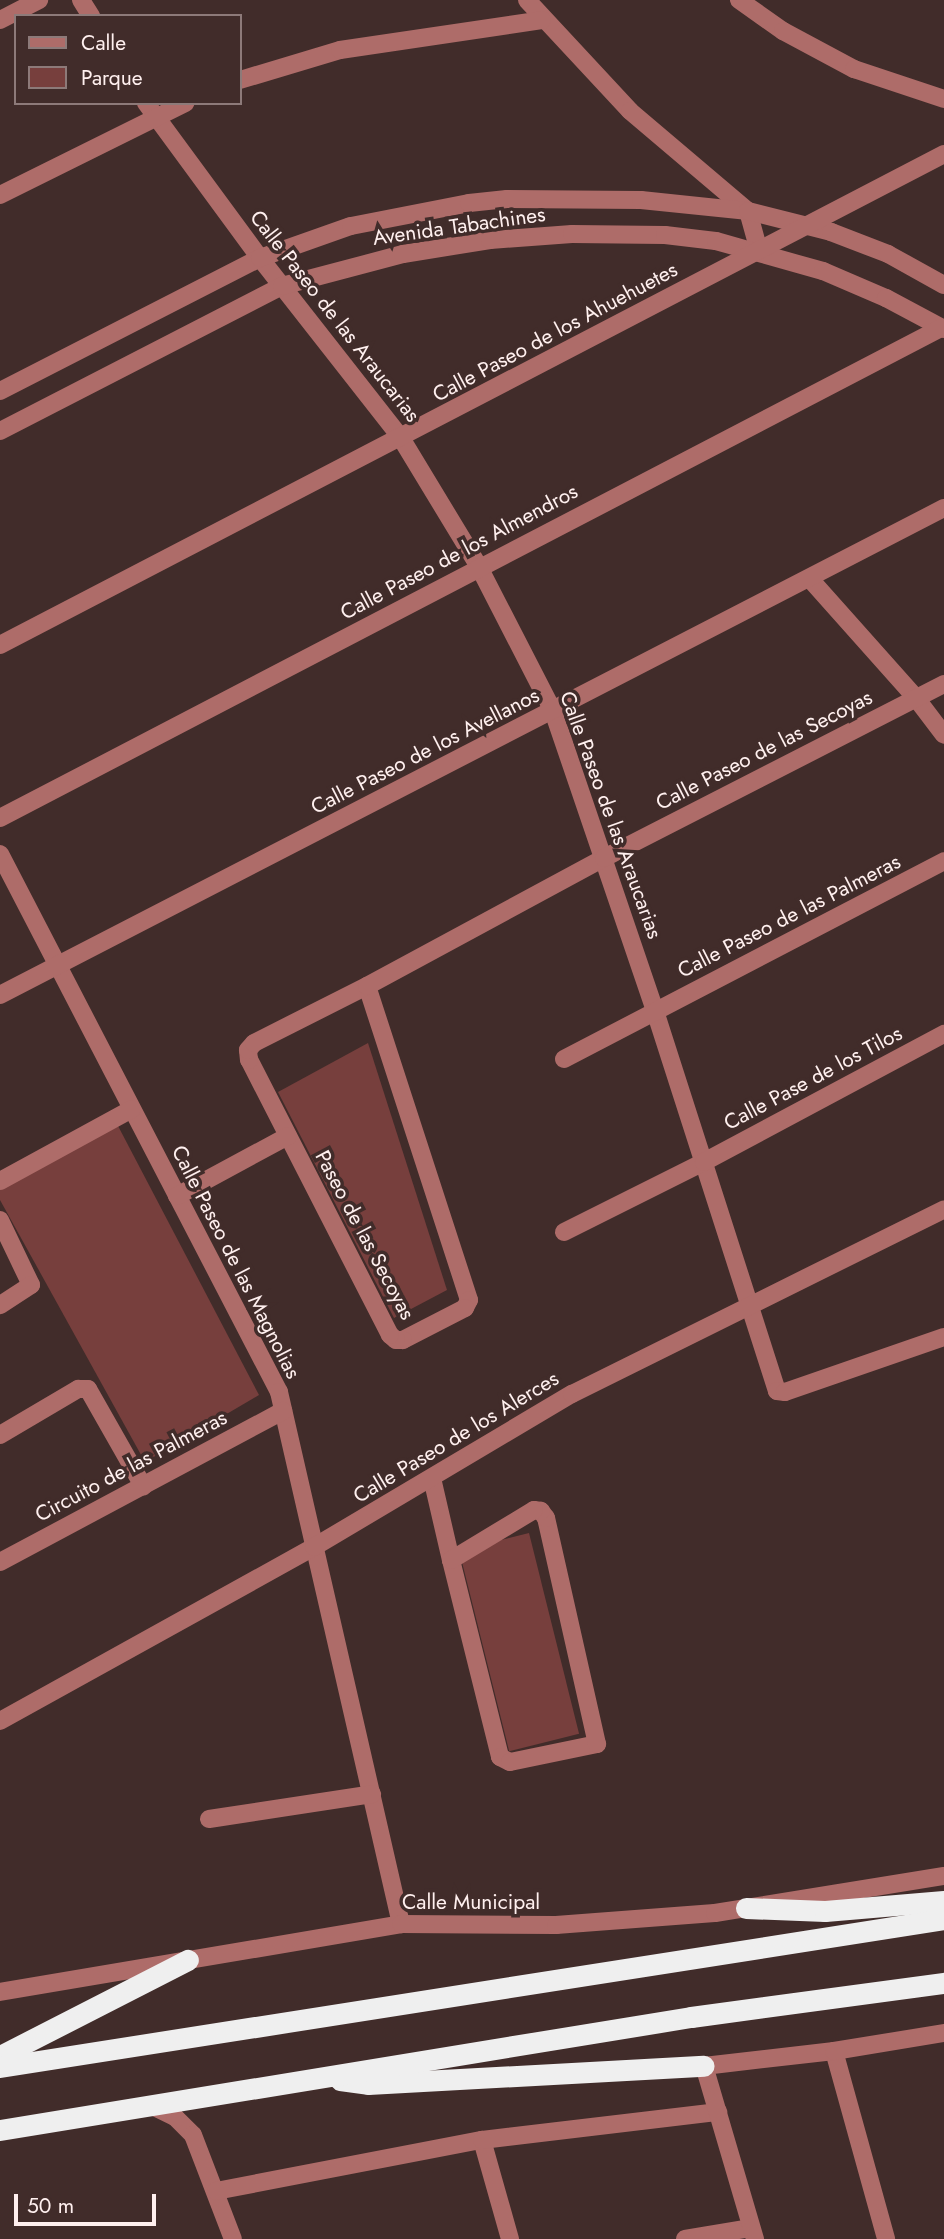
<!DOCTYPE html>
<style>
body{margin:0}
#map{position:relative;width:944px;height:2239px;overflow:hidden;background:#412c2a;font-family:Jost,sans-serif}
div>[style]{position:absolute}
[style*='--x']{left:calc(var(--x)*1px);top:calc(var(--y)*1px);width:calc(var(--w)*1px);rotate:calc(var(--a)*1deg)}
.green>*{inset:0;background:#773f3d;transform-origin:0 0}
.minor>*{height:18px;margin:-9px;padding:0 9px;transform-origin:9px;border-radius:9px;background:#ae6c69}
.highway>*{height:21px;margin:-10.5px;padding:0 10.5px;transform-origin:10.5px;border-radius:10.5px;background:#efefef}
span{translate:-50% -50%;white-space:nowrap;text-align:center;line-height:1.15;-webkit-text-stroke:7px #412c2a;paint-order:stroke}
.street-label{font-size:21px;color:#fff0ef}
.legend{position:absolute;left:14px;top:14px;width:228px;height:91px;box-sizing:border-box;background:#412c2a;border:2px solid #8d7a79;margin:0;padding:9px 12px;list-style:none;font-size:21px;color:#fff0ef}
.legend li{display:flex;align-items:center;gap:14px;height:35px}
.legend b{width:35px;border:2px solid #8d7a79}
.scale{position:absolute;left:14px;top:2194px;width:142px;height:32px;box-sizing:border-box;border:4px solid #fff0ef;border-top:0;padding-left:9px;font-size:21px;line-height:24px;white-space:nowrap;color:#fff0ef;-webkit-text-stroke:5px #412c2a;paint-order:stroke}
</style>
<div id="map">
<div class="green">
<div style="clip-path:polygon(368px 1043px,447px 1290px,394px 1318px,278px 1092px)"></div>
<div style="clip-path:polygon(117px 1124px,259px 1395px,145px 1462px,0 1200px,0 1188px)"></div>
<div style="left:529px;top:1533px;width:207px;height:72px;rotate:76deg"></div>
</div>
<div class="minor">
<div style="--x:81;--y:0;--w:19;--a:58"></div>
<div style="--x:527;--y:0;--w:151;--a:47.1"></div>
<div style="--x:630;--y:111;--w:155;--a:40.3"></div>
<div style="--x:748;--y:211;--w:41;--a:74.6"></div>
<div style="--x:739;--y:0;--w:54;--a:35.2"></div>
<div style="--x:783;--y:31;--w:81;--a:28.2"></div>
<div style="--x:854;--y:69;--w:95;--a:18.4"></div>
<div style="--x:0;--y:20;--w:44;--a:-27.1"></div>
<div style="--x:240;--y:80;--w:104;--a:-16.7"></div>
<div style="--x:340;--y:50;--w:204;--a:-8.4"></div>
<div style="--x:146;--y:103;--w:192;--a:53.7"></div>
<div style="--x:260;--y:258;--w:229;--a:51.9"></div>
<div style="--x:401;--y:438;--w:151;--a:58.8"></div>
<div style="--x:479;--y:567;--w:162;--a:62.8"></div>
<div style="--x:553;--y:711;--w:317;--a:71.2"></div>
<div style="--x:655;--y:1011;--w:399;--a:72.2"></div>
<div style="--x:777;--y:1391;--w:8;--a:7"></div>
<div style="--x:785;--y:1392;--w:168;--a:-19.1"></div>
<div style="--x:0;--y:195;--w:207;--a:-26.4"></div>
<div style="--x:0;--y:391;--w:292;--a:-27.1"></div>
<div style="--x:260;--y:258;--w:96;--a:-19.4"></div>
<div style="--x:351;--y:226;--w:120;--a:-11"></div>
<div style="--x:469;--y:203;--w:38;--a:-6"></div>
<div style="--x:507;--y:199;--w:134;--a:0.4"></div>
<div style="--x:641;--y:200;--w:108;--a:5.9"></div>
<div style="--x:748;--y:211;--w:86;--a:14.2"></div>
<div style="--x:831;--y:232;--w:61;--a:21.1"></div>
<div style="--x:888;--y:254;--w:64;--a:29"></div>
<div style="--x:0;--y:431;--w:317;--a:-27.2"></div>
<div style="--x:282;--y:286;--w:125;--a:-14.8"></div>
<div style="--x:403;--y:254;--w:88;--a:-9.1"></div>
<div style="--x:490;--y:240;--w:82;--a:-4.2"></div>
<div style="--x:572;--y:234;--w:93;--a:0.6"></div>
<div style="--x:665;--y:235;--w:51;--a:6.7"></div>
<div style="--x:716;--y:241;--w:111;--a:15.7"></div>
<div style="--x:823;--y:271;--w:69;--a:23.2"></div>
<div style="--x:886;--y:298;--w:66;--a:28.1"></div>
<div style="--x:810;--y:579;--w:159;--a:48.3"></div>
<div style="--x:916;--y:698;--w:46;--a:52.9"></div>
<div style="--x:0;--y:645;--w:1064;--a:-27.48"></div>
<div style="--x:0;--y:818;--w:1061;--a:-27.51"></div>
<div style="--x:0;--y:854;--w:606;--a:62.59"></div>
<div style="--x:279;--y:1392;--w:546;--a:77.08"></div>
<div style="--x:367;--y:986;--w:330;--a:72"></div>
<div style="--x:469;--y:1300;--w:9;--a:117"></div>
<div style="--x:465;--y:1308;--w:70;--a:152.7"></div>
<div style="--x:403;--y:1340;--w:7;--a:180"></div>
<div style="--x:396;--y:1340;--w:8;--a:-140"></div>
<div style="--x:390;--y:1335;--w:309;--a:-117.1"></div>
<div style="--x:249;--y:1060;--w:10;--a:-96"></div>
<div style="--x:248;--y:1050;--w:9;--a:-49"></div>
<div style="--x:254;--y:1043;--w:127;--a:-26.8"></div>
<div style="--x:367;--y:986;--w:269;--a:-28.4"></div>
<div style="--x:604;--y:858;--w:382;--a:-27.1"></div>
<div style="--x:0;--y:995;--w:1062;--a:-27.29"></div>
<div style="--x:564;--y:1059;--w:428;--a:-27.5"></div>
<div style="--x:0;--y:1181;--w:150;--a:-28.6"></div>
<div style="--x:177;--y:1196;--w:126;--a:-28.4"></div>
<div style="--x:0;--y:1220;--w:72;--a:64.5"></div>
<div style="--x:31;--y:1285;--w:37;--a:147"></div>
<div style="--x:564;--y:1232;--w:157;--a:-26.6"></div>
<div style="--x:704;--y:1162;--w:272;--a:-28.1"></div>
<div style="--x:0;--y:1435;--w:91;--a:-30.5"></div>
<div style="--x:78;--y:1389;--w:10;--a:0"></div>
<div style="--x:88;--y:1389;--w:112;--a:60.4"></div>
<div style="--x:432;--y:1478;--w:84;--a:77"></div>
<div style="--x:451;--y:1560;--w:203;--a:76"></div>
<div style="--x:500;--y:1757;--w:11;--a:27"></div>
<div style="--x:510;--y:1762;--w:89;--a:-11.7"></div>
<div style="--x:597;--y:1744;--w:232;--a:-102.7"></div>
<div style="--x:546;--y:1518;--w:9;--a:-126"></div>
<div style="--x:541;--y:1511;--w:7;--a:-172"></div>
<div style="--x:534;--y:1510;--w:97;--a:148.9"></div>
<div style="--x:0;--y:1562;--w:321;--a:-28.1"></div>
<div style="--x:0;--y:1721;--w:359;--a:-29"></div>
<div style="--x:314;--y:1547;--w:300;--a:-30.7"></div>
<div style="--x:572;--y:1394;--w:415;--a:-26.4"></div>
<div style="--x:209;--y:1819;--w:165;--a:-8.7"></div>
<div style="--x:0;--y:1992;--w:407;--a:-9.6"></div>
<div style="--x:401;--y:1924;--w:155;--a:0.4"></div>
<div style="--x:556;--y:1925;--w:159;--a:-4.3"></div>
<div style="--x:715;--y:1913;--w:232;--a:-9.2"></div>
<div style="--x:834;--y:2051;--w:195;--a:74.5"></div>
<div style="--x:150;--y:2105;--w:28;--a:26"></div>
<div style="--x:175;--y:2117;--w:25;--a:45"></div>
<div style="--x:193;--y:2135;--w:111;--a:69"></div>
<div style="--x:482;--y:2140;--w:103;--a:74.2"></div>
<div style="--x:216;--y:2191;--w:271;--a:-10.9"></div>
<div style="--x:482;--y:2140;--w:238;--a:-6.8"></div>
<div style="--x:685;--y:2239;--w:67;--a:-9.5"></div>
<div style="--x:755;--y:2239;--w:180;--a:-106.4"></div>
<div style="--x:704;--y:2066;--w:131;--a:-6.6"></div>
<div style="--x:834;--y:2051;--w:111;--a:-9.3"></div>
</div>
<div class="highway">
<div style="--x:746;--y:1908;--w:79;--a:2.2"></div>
<div style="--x:825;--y:1911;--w:119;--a:-4.8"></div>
<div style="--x:0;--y:2056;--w:211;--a:-27.1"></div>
<div style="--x:0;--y:2067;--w:956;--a:-8.91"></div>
<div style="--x:340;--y:2080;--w:28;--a:8"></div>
<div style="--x:368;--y:2084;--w:336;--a:-3.1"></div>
<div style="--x:0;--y:2130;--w:700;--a:-9.29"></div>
<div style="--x:691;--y:2017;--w:255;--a:-7.7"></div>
</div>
<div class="street-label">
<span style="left:459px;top:226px;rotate:-8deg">Avenida Tabachines</span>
<span style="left:335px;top:316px;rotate:52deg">Calle Paseo de las Araucarias</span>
<span style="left:555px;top:332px;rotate:-28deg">Calle Paseo de los Ahuehuetes</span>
<span style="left:459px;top:552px;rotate:-28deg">Calle Paseo de los Almendros</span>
<span style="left:764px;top:750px;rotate:-27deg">Calle Paseo de las Secoyas</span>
<span style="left:425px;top:751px;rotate:-27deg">Calle Paseo de los Avellanos</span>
<span style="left:611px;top:815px;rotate:70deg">Calle Paseo de las Araucarias</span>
<span style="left:789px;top:916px;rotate:-27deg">Calle Paseo de las Palmeras</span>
<span style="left:813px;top:1078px;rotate:-28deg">Calle Pase de los Tilos</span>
<span style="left:365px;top:1235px;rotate:62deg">Paseo de las Secoyas</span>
<span style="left:236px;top:1262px;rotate:63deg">Calle Paseo de las Magnolias</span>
<span style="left:456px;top:1437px;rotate:-31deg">Calle Paseo de los Alerces</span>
<span style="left:131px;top:1466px;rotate:-28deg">Circuito de las Palmeras</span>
<span style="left:471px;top:1902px">Calle Municipal</span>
</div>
<ul class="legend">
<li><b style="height:9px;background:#ae6c69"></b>Calle</li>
<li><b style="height:19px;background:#773f3d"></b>Parque</li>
</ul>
<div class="scale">50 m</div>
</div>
